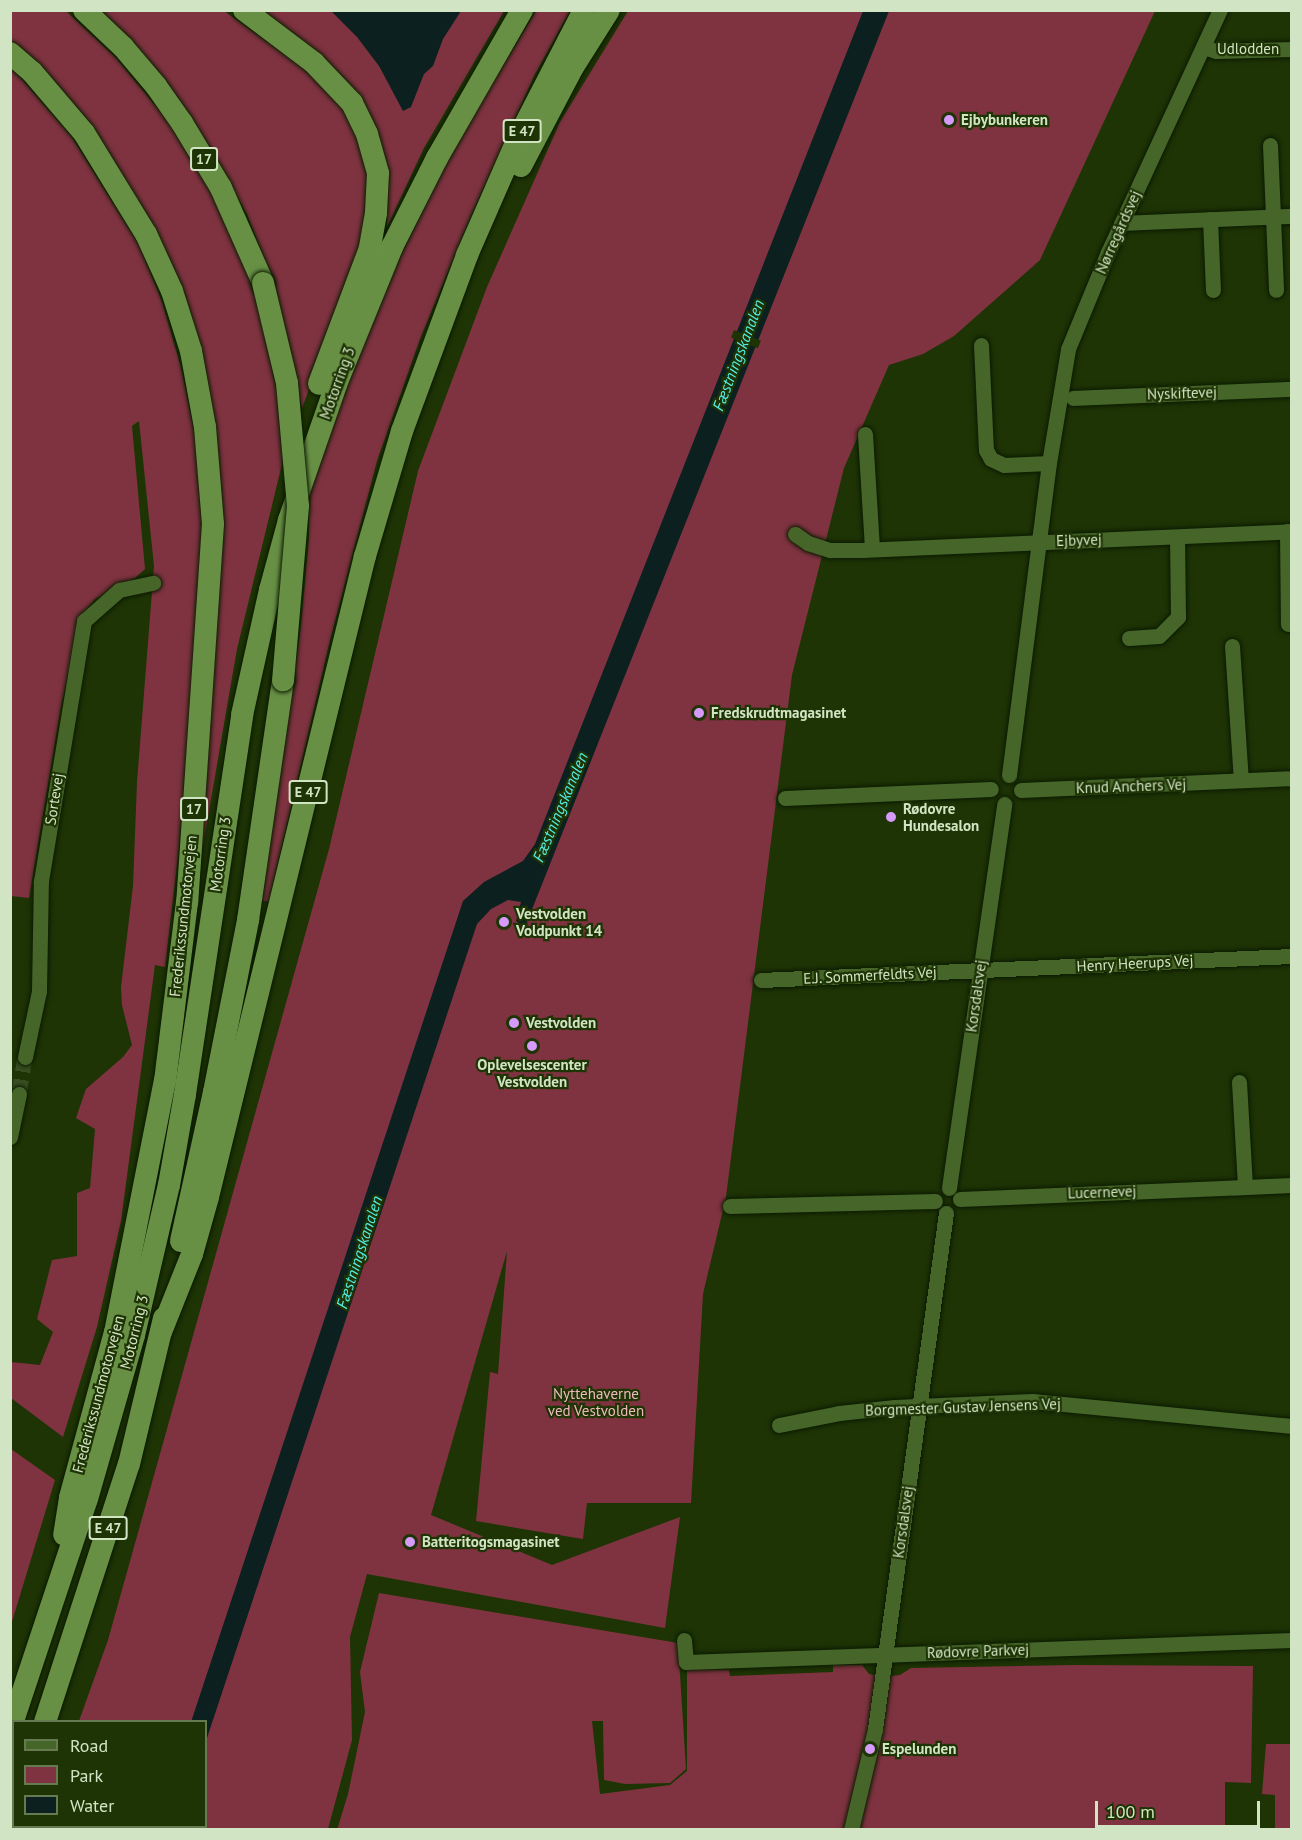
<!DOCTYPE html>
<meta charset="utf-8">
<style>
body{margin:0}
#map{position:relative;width:1302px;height:1840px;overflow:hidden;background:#1e3405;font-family:"PT Sans",sans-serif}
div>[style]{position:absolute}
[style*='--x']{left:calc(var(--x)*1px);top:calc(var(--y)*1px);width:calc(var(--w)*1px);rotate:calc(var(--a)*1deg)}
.green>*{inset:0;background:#7f3340}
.water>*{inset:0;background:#0c201f}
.pier>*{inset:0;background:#1e3405;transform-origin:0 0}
.minor-tunnel>*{height:15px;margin-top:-7.5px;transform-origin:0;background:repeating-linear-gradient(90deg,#394e22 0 15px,transparent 0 23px)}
.roads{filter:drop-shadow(0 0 2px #0b1a00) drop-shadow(0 0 2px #0b1a00)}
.minor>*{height:15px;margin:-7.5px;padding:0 7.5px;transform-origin:7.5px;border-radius:7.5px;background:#466529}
.highway>*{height:22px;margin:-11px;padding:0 11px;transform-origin:11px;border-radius:11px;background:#689045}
.bridges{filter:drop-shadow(0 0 2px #0b1a00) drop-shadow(0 0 2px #0b1a00)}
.highway-bridge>*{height:22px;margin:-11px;padding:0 11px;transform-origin:11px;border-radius:11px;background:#689045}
.dots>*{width:16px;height:16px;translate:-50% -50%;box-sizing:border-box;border:3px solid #1e3405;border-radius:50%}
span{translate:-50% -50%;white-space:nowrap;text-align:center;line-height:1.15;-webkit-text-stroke:4.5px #1e3405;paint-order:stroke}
.shield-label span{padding:2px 4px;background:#1e3405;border:2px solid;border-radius:4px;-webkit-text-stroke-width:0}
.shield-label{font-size:14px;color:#d1e4c3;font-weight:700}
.street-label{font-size:15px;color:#d1e4c3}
.poi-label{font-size:15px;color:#d1e4c3;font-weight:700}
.left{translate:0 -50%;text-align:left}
.park-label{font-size:15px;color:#f0b9be}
.water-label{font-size:16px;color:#53ede7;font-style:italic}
.frame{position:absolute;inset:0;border:12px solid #d1e4c3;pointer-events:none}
.legend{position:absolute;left:12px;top:1720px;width:195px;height:108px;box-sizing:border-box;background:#1e3405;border:2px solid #667a51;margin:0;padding:8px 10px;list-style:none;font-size:18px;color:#d1e4c3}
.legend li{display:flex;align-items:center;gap:12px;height:30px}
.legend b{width:30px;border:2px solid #667a51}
.scale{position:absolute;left:1095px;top:1801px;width:165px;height:27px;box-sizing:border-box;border:3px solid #d1e4c3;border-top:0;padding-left:8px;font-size:18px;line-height:21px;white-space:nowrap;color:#d1e4c3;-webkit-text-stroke:4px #1e3405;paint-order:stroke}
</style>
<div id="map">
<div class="green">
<div style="clip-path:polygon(10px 11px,66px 11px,116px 58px,176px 131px,212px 187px,255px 285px,277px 393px,283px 460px,237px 649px,197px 880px,221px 526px,177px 283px,31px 59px,11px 41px)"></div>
<div style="clip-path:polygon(97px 11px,224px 11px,308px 71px,347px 109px,371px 180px,364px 243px,302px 408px,273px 281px,247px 214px,209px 148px)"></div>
<div style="clip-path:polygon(256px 11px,504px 11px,424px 148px,387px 227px,387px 176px,377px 138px)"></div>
<div style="clip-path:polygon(536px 11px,570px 11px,535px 74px,470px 218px,420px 339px,377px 461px,330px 640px,269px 901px,262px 901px,301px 626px,309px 538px,309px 481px,379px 301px,450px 154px)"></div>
<div style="clip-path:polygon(628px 11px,1155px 11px,1040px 260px,954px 336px,923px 354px,889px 365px,844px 468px,792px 675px,726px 1197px,703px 1294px,691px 1503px,587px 1503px,583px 1539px,476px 1521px,490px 1372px,498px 1374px,507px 1251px,431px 1515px,552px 1565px,680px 1517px,665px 1628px,367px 1574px,350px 1637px,352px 1740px,328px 1829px,41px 1830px,42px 1826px,206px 1826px,206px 1722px,79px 1721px,108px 1640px,329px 849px,418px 471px,487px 287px,560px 122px)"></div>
<div style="clip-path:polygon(11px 67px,71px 136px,139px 245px,162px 302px,181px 368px,196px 440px,202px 529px,198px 615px,179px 847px,165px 967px,155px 965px,121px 1221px,97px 1327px,63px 1437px,11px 1398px,11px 1362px,40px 1365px,53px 1332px,37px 1319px,52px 1260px,77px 1256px,77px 1193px,90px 1188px,95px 1129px,76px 1118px,86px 1089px,123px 1057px,132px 1045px,122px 1005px,121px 987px,133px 886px,137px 782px,154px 566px,139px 421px,132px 426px,145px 569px,135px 578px,95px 599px,82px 615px,61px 706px,29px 898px,11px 896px)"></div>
<div style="clip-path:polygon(11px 1449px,55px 1480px,11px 1625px)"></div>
<div style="clip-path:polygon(379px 1593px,678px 1643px,686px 1769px,670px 1783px,625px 1784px,604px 1780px,603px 1721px,592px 1721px,600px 1794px,670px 1785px,687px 1771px,687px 1669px,729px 1670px,730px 1676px,833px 1672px,833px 1665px,862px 1665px,869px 1674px,882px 1677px,900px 1675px,911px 1668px,1075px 1665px,1253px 1666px,1251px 1783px,1225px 1782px,1225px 1829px,337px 1830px,348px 1794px,365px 1712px,360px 1672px)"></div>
<div style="clip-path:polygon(1266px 1744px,1290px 1744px,1291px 1829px,1275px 1829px,1275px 1795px,1262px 1794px)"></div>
</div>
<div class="water">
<div style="clip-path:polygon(331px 11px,461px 11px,443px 39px,433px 66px,424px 74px,411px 107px,403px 111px,379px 66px,357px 37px)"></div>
<div style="clip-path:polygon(863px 11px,889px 11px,525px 927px,516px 921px,521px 902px,508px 900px,491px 909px,477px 924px,206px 1741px,206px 1722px,191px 1722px,463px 901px,484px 882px,523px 861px,535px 844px)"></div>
</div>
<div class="pier">
<div style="left:734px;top:330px;width:29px;height:8px;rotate:22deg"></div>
</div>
<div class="minor-tunnel">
<div style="--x:19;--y:1094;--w:37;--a:-81"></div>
</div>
<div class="roads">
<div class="minor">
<div style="--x:1204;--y:47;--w:13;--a:18"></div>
<div style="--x:1216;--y:51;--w:76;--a:-1.5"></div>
<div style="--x:1270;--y:145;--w:145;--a:87.6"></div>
<div style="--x:1210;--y:219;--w:71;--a:87.6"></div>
<div style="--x:1122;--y:223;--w:170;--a:-2.4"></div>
<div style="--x:981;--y:345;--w:105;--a:87.3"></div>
<div style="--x:986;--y:450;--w:10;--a:61"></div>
<div style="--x:991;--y:459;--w:14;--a:25"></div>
<div style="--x:1004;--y:465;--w:45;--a:-2.5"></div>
<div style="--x:1073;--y:398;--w:219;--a:-2.4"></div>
<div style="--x:865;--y:434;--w:115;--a:86.5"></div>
<div style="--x:1287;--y:531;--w:93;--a:89.4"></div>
<div style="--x:795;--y:534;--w:16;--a:35"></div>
<div style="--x:808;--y:543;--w:23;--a:18"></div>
<div style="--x:830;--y:550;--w:33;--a:0"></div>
<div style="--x:863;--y:550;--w:429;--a:-2.5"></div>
<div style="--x:1129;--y:638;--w:30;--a:-4"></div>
<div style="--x:1159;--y:636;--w:27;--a:-45"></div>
<div style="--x:1178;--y:617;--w:80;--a:-90.7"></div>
<div style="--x:1232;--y:646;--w:134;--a:86.2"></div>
<div style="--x:1009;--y:775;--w:315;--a:-82.7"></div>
<div style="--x:1049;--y:463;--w:116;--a:-80.5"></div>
<div style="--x:1068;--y:349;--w:105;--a:-67.6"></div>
<div style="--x:1108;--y:252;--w:267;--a:-65.2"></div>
<div style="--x:1021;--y:790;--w:271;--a:-2.5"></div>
<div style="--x:785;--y:798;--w:206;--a:-2.5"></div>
<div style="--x:761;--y:980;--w:532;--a:-2.59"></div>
<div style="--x:25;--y:1057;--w:67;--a:-78"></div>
<div style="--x:39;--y:991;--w:110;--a:-89"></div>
<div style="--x:41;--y:881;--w:264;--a:-80.6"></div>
<div style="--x:84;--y:621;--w:47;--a:-41.5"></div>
<div style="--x:119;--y:590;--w:35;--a:-12"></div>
<div style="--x:1239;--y:1082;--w:104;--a:86.7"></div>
<div style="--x:10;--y:1137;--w:44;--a:-78.2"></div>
<div style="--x:949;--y:1188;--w:388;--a:-81.8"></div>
<div style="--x:960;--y:1199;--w:332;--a:-2.4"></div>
<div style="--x:730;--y:1206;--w:205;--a:-1.4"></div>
<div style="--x:779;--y:1425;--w:61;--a:-11.3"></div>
<div style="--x:839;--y:1413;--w:56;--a:-6.1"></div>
<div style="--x:895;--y:1407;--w:137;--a:-2.5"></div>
<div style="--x:1032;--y:1401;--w:261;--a:5.5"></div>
<div style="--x:684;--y:1640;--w:22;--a:85"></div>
<div style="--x:686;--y:1662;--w:606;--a:-2.08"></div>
<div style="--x:851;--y:1830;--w:104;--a:-76.6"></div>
<div style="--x:875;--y:1729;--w:521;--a:-82.17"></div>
</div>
<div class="highway">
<div style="--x:84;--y:10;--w:54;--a:43.5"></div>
<div style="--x:123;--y:47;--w:51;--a:49.8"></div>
<div style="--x:156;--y:86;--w:45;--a:54.9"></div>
<div style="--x:182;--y:123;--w:76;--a:59"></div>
<div style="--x:221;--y:188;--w:104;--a:66.1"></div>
<div style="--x:244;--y:10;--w:88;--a:37.1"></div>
<div style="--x:314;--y:63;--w:55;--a:46.5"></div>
<div style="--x:352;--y:103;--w:34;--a:64"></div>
<div style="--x:367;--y:134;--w:41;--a:74.2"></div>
<div style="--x:378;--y:173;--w:40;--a:92.9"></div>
<div style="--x:376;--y:213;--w:36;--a:100"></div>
<div style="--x:370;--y:248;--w:145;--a:110.6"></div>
<div style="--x:10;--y:53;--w:29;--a:41"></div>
<div style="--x:32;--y:72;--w:80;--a:49.6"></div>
<div style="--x:84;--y:133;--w:119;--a:58.5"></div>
<div style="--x:146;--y:234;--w:63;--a:65.5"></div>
<div style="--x:172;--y:291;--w:63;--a:72.4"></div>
<div style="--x:191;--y:351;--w:77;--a:79.6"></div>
<div style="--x:205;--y:427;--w:97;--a:85.3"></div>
<div style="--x:213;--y:524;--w:379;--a:93.9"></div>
<div style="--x:187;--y:902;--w:179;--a:97"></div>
<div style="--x:165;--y:1080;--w:257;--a:101.2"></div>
<div style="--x:115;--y:1332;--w:172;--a:105.2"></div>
<div style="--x:70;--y:1498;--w:37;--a:99"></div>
<div style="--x:521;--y:166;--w:112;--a:-62.3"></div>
<div style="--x:573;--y:67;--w:67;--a:-57.7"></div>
<div style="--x:181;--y:1241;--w:153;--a:-77.5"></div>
<div style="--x:214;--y:1092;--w:175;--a:-78.8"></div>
<div style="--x:248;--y:920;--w:243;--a:-81.7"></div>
<div style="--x:161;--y:1332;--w:84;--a:-68.3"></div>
<div style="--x:192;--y:1254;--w:59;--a:-74.3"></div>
<div style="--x:208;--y:1197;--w:660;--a:-76.24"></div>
<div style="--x:365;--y:556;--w:130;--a:-73.5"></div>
<div style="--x:402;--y:431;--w:188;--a:-69.7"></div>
<div style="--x:467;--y:255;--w:128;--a:-66.4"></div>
<div style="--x:518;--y:138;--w:144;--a:-62.7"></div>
<div style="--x:45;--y:1722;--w:271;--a:-72"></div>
<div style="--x:129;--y:1464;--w:150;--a:-76.5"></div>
<div style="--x:10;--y:1730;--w:243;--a:-71.6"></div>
<div style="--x:87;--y:1499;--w:171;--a:-74"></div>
<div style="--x:134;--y:1335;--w:154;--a:-76.9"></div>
<div style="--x:169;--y:1185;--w:92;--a:-80"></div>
<div style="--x:185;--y:1094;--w:383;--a:-81.4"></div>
<div style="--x:242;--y:715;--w:128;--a:-77.4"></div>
<div style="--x:270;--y:590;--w:73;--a:-74.8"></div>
<div style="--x:289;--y:520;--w:146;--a:-70.8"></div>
<div style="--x:337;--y:382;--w:146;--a:-67.8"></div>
<div style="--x:392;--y:247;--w:100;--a:-63.2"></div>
<div style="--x:437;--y:158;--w:171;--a:-60.1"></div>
<div style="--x:10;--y:1823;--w:9;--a:-63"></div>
</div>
</div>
<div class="bridges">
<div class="highway-bridge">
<div style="--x:263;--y:283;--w:103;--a:76.5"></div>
<div style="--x:287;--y:383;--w:123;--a:84.9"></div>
<div style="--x:298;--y:506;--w:175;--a:94.9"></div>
</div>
</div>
<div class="dots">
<div style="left:949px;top:120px;background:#d69bfa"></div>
<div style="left:699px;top:713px;background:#d69bfa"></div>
<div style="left:891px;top:817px;background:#d69bfa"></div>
<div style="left:504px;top:922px;background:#d69bfa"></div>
<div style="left:514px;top:1023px;background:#d69bfa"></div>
<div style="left:532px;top:1046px;background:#d69bfa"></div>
<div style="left:410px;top:1542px;background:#d69bfa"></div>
<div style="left:870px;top:1749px;background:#d69bfa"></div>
</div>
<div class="shield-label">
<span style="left:522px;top:131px">E 47</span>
<span style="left:204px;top:159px">17</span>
<span style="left:308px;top:792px">E 47</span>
<span style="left:194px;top:809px">17</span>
<span style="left:108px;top:1528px">E 47</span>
</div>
<div class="street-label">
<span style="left:1248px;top:49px">Udlodden</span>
<span style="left:1118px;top:232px;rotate:-66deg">Nørregårdsvej</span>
<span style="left:337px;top:383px;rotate:-70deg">Motorring 3</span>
<span style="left:1182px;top:393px;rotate:-2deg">Nyskiftevej</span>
<span style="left:1079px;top:540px;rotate:-2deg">Ejbyvej</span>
<span style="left:1131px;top:786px;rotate:-2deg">Knud Anchers Vej</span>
<span style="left:54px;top:799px;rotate:-81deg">Sortevej</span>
<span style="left:220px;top:854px;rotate:-82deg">Motorring 3</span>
<span style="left:183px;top:916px;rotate:-84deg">Frederikssundmotorvejen</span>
<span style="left:1135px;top:963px;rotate:-3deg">Henry Heerups Vej</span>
<span style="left:870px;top:975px;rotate:-3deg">E.J. Sommerfeldts Vej</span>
<span style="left:976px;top:996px;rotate:-82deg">Korsdalsvej</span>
<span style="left:1102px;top:1192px;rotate:-2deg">Lucernevej</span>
<span style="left:134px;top:1332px;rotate:-76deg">Motorring 3</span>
<span style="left:98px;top:1394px;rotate:-75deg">Frederikssundmotorvejen</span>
<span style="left:963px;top:1407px;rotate:-2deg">Borgmester Gustav Jensens Vej</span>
<span style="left:903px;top:1522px;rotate:-82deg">Korsdalsvej</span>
<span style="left:978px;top:1651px;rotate:-2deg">Rødovre Parkvej</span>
</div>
<div class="poi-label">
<span class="left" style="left:961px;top:120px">Ejbybunkeren</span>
<span class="left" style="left:711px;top:713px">Fredskrudtmagasinet</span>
<span class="left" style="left:903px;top:817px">Rødovre<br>Hundesalon</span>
<span class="left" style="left:516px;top:922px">Vestvolden<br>Voldpunkt 14</span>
<span class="left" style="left:526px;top:1023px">Vestvolden</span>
<span style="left:532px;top:1073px">Oplevelsescenter<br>Vestvolden</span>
<span class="left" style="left:422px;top:1542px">Batteritogsmagasinet</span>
<span class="left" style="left:882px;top:1749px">Espelunden</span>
</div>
<div class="park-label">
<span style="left:596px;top:1402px">Nyttehaverne<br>ved Vestvolden</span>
</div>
<div class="water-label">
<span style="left:738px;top:355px;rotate:-69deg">Fæstningskanalen</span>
<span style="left:560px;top:807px;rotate:-67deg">Fæstningskanalen</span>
<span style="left:359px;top:1252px;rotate:-72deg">Fæstningskanalen</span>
</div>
<div class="frame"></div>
<ul class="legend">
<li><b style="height:8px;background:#466529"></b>Road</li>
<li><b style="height:16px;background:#7f3340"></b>Park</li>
<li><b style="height:16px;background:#0c201f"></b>Water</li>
</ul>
<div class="scale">100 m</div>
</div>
